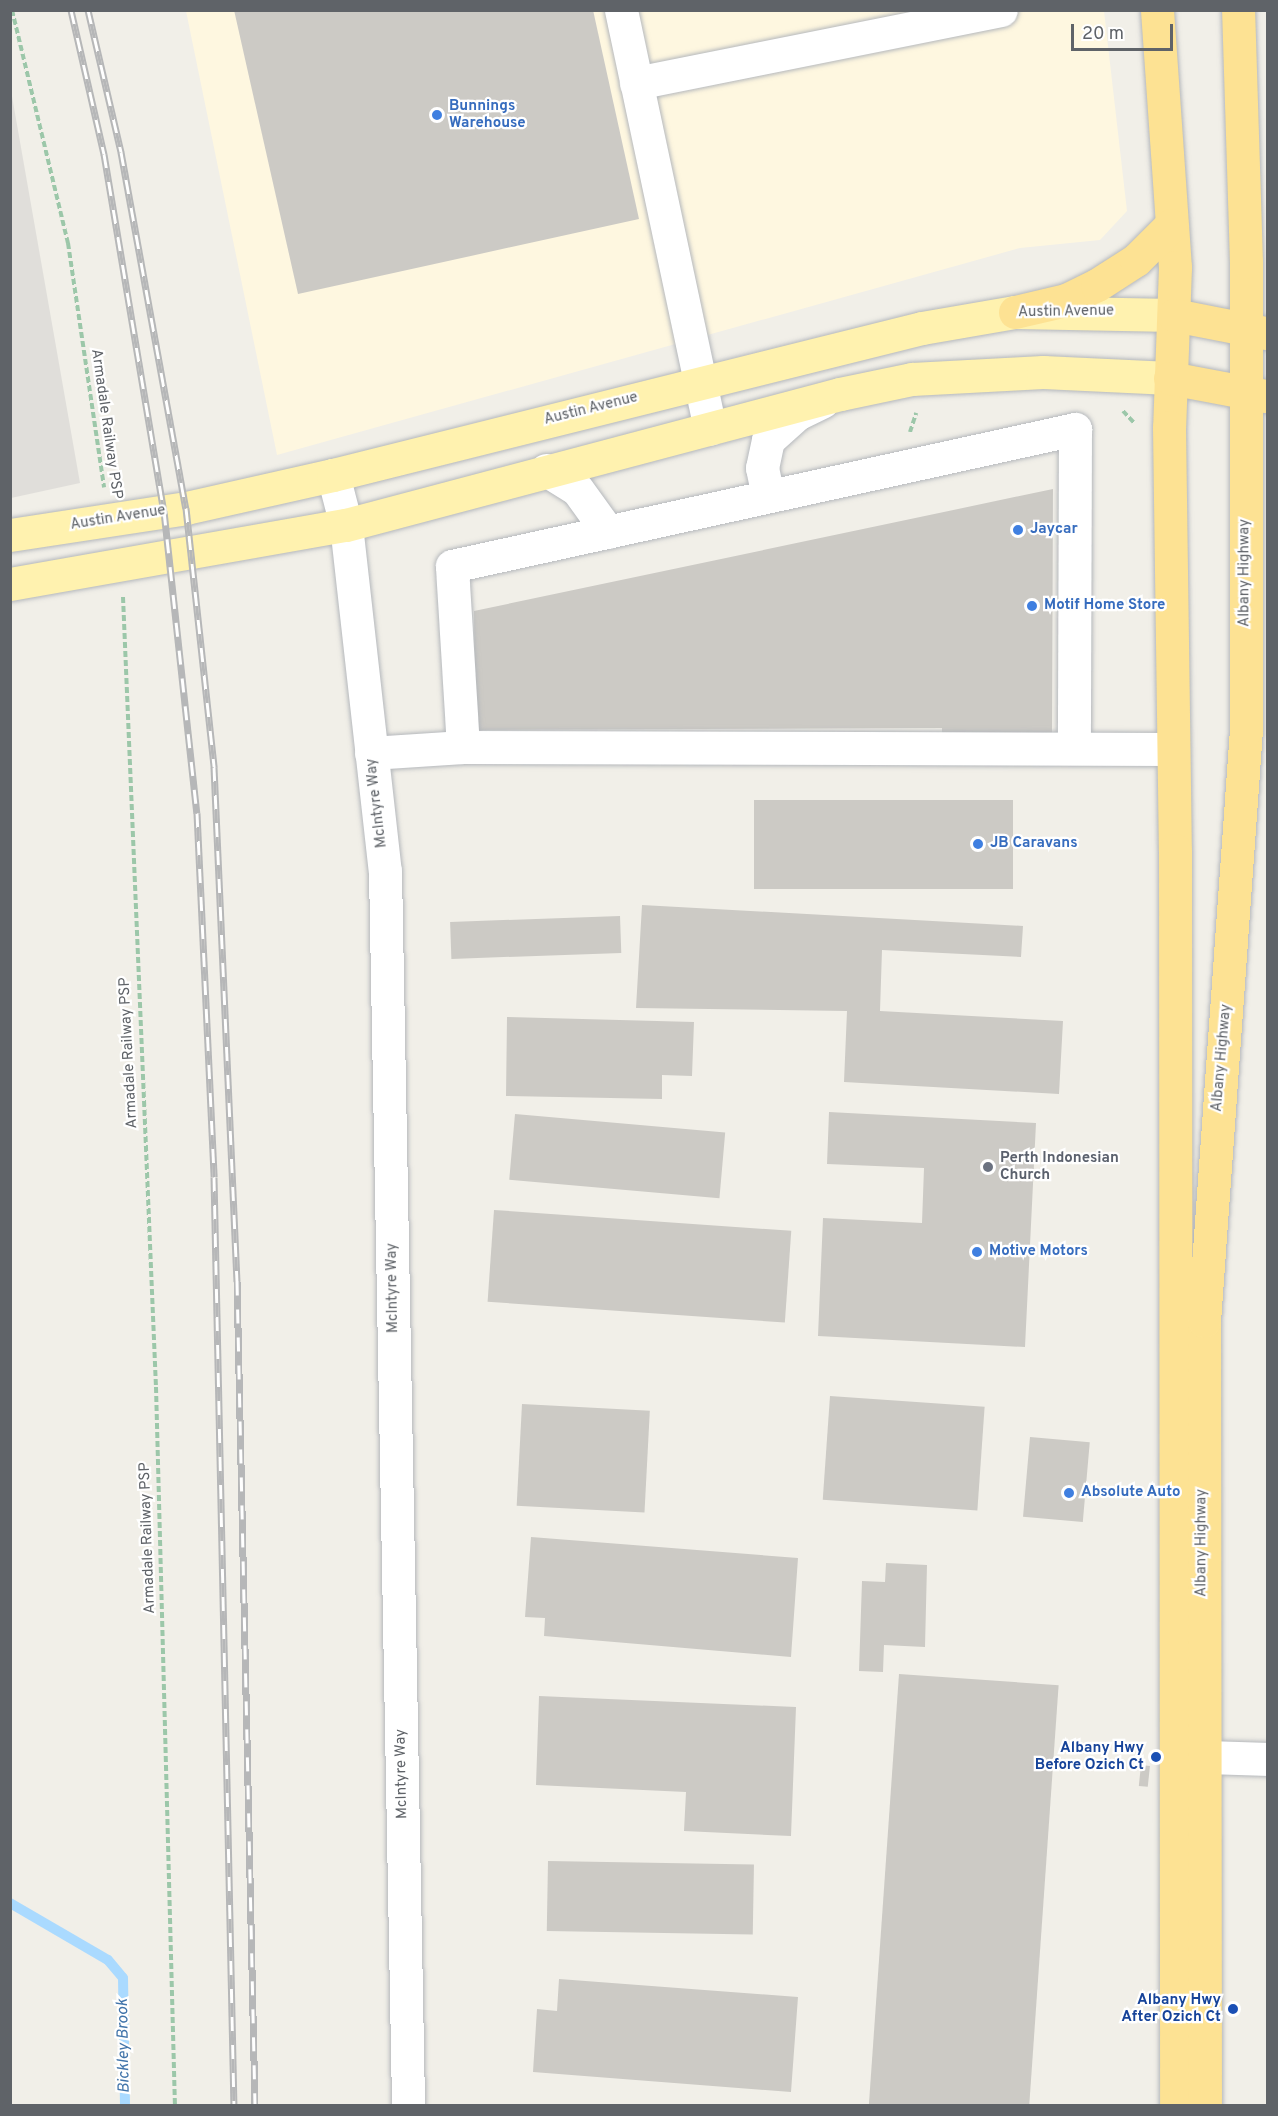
<!DOCTYPE html>
<style>
body{margin:0}
#map{position:relative;width:1278px;height:2116px;overflow:hidden;background:#f1efe8;font-family:Overpass,sans-serif}
div>[style]{position:absolute}
[style*='--x']{left:calc(var(--x)*1px);top:calc(var(--y)*1px);width:calc(var(--w)*1px);rotate:calc(var(--a)*1deg)}
.commercial>*{inset:0;background:#fef7e0}
.industrial>*{inset:0;background:#e0deda}
.stream>*{height:10px;margin:-5px;padding:0 5px;transform-origin:5px;border-radius:5px;background:#aadaff}
.building>*{inset:0;background:#cccac5;transform-origin:0 0}
.path>*{height:4px;margin-top:-2px;transform-origin:0;background:repeating-linear-gradient(90deg,#9cc7a9 0 6px,transparent 0 9px)}
.roads{filter:drop-shadow(0 0 2px #b5b8bc) drop-shadow(0 0 2px #b5b8bc)}
.minor>*{height:33px;margin:-16.5px;padding:0 16.5px;transform-origin:16.5px;border-radius:16.5px;background:#fff}
.major>*{height:33px;margin:-16.5px;padding:0 16.5px;transform-origin:16.5px;border-radius:16.5px;background:#fff2af}
.highway>*{height:33px;margin:-16.5px;padding:0 16.5px;transform-origin:16.5px;border-radius:16.5px;background:#fde293}
.rail>*{height:7px;margin-top:-3.5px;transform-origin:0;background:repeating-linear-gradient(90deg,#fff 0 14px,#b6b7b8 0 28px);box-sizing:border-box;border-block:2px solid #b6b7b8}
.dots>*{width:16px;height:16px;translate:-50% -50%;box-sizing:border-box;border:3px solid #fff;border-radius:50%}
span{translate:-50% -50%;white-space:nowrap;text-align:center;line-height:1.15;-webkit-text-stroke:4.5px #fff;paint-order:stroke}
.shop-label{font-size:15px;color:#366cbe;font-weight:700}
.left{translate:0 -50%;text-align:left}
.street-label{font-size:15px;color:#5f6368}
.worship-label{font-size:15px;color:#5b616d;font-weight:700}
.transit-label{font-size:15px;color:#164399;font-weight:700}
.right{translate:-100% -50%;text-align:right}
.water-label{font-size:16px;color:#4174aa;font-style:italic}
.frame{position:absolute;inset:0;border:12px solid #5f6368;pointer-events:none}
.scale{position:absolute;left:1071px;top:24px;width:102px;height:27px;box-sizing:border-box;border:3px solid #5f6368;border-top:0;padding-left:8px;font-size:18px;line-height:21px;white-space:nowrap;color:#5f6368;-webkit-text-stroke:4px #fff;paint-order:stroke}
</style>
<div id="map">
<div class="commercial">
<div style="clip-path:polygon(186px 11px,1104px 11px,1127px 211px,1100px 240px,1020px 248px,277px 455px)"></div>
</div>
<div class="industrial">
<div style="clip-path:polygon(10px 85px,80px 483px,11px 498px,10px 498px)"></div>
</div>
<div class="stream">
<div style="--x:10;--y:1903;--w:113;--a:30.2"></div>
<div style="--x:108;--y:1960;--w:23;--a:50"></div>
<div style="--x:123;--y:1978;--w:128;--a:89.1"></div>
</div>
<div class="building">
<div style="clip-path:polygon(234px 10px,593px 10px,639px 219px,298px 294px)"></div>
<div style="clip-path:polygon(1053px 489px,1052px 736px,942px 735px,942px 728px,475px 730px,474px 611px)"></div>
<div style="left:754px;top:800px;width:259px;height:89px"></div>
<div style="clip-path:polygon(642px 905px,1023px 926px,1021px 957px,882px 950px,880px 1011px,1063px 1021px,1059px 1094px,844px 1082px,847px 1011px,636px 1008px)"></div>
<div style="left:620px;top:916px;width:37px;height:170px;rotate:88deg"></div>
<div style="clip-path:polygon(507px 1017px,694px 1022px,692px 1076px,662px 1075px,662px 1099px,506px 1096px)"></div>
<div style="clip-path:polygon(829px 1112px,1036px 1123px,1025px 1347px,818px 1336px,823px 1218px,922px 1223px,924px 1168px,827px 1164px)"></div>
<div style="left:515px;top:1114px;width:211px;height:66px;rotate:5deg"></div>
<div style="left:494px;top:1210px;width:298px;height:92px;rotate:4deg"></div>
<div style="left:830px;top:1396px;width:155px;height:104px;rotate:4deg"></div>
<div style="left:522px;top:1404px;width:128px;height:102px;rotate:3deg"></div>
<div style="left:1030px;top:1437px;width:60px;height:80px;rotate:5deg"></div>
<div style="clip-path:polygon(531px 1537px,798px 1558px,791px 1657px,544px 1636px,545px 1618px,525px 1617px)"></div>
<div style="clip-path:polygon(886px 1563px,927px 1565px,925px 1647px,884px 1645px,883px 1672px,859px 1671px,862px 1581px,885px 1582px)"></div>
<div style="left:899px;top:1674px;width:160px;height:434px;rotate:4deg"></div>
<div style="clip-path:polygon(539px 1696px,796px 1707px,791px 1836px,684px 1831px,686px 1792px,536px 1785px)"></div>
<div style="left:1141px;top:1765px;width:9px;height:21px;rotate:6deg"></div>
<div style="left:548px;top:1861px;width:206px;height:70px;rotate:1deg"></div>
<div style="clip-path:polygon(559px 1979px,798px 1997px,791px 2092px,533px 2072px,537px 2009px,557px 2011px)"></div>
</div>
<div class="path">
<div style="--x:12;--y:10;--w:240;--a:76.5"></div>
<div style="--x:68;--y:243;--w:247;--a:81.6"></div>
<div style="--x:1123;--y:411;--w:16;--a:47"></div>
<div style="--x:910;--y:432;--w:20;--a:-72"></div>
<div style="--x:123;--y:597;--w:791;--a:87.61"></div>
<div style="--x:156;--y:1387;--w:719;--a:88.49"></div>
</div>
<div class="roads">
<div class="minor">
<div style="--x:621;--y:10;--w:428;--a:78"></div>
<div style="--x:636;--y:83;--w:372;--a:-11.3"></div>
<div style="--x:546;--y:470;--w:36;--a:32"></div>
<div style="--x:577;--y:489;--w:53;--a:54.2"></div>
<div style="--x:333;--y:475;--w:52;--a:75.4"></div>
<div style="--x:346;--y:525;--w:348;--a:83.6"></div>
<div style="--x:385;--y:871;--w:1235;--a:88.93"></div>
<div style="--x:768;--y:496;--w:29;--a:-102"></div>
<div style="--x:762;--y:468;--w:29;--a:-78"></div>
<div style="--x:768;--y:440;--w:39;--a:-42"></div>
<div style="--x:797;--y:414;--w:28;--a:-26"></div>
<div style="--x:463;--y:747;--w:181;--a:-93.5"></div>
<div style="--x:452;--y:566;--w:638;--a:-12.4"></div>
<div style="--x:1075;--y:429;--w:319;--a:90.2"></div>
<div style="--x:371;--y:753;--w:92;--a:-3.7"></div>
<div style="--x:463;--y:747;--w:709;--a:0.16"></div>
<div style="--x:1177;--y:1756;--w:91;--a:1.9"></div>
</div>
<div class="major">
<div style="--x:10;--y:535;--w:178;--a:-8.7"></div>
<div style="--x:186;--y:508;--w:151;--a:-12.7"></div>
<div style="--x:333;--y:475;--w:607;--a:-14.01"></div>
<div style="--x:922;--y:328;--w:94;--a:-9.8"></div>
<div style="--x:1015;--y:312;--w:159;--a:1.1"></div>
<div style="--x:10;--y:584;--w:341;--a:-10"></div>
<div style="--x:346;--y:525;--w:511;--a:-14.85"></div>
<div style="--x:840;--y:394;--w:74;--a:-11.8"></div>
<div style="--x:912;--y:379;--w:131;--a:-3.1"></div>
<div style="--x:1043;--y:372;--w:127;--a:2.7"></div>
</div>
<div class="highway">
<div style="--x:1157;--y:10;--w:258;--a:86"></div>
<div style="--x:1175;--y:267;--w:160;--a:92.1"></div>
<div style="--x:1169;--y:427;--w:423;--a:89.2"></div>
<div style="--x:1175;--y:850;--w:1256;--a:89.95"></div>
<div style="--x:1015;--y:312;--w:52;--a:-13.2"></div>
<div style="--x:1066;--y:300;--w:34;--a:-26"></div>
<div style="--x:1097;--y:285;--w:46;--a:-32.7"></div>
<div style="--x:1136;--y:260;--w:49;--a:-45"></div>
<div style="--x:1174;--y:315;--w:94;--a:11.1"></div>
<div style="--x:1170;--y:378;--w:97;--a:10.7"></div>
<div style="--x:1205;--y:2106;--w:785;--a:-90.07"></div>
<div style="--x:1204;--y:1321;--w:592;--a:-85.94"></div>
<div style="--x:1246;--y:730;--w:468;--a:-90"></div>
<div style="--x:1246;--y:262;--w:252;--a:-91.8"></div>
</div>
</div>
<div class="rail">
<div style="--x:71;--y:10;--w:148;--a:77.1"></div>
<div style="--x:104;--y:154;--w:362;--a:80.5"></div>
<div style="--x:164;--y:511;--w:304;--a:83.8"></div>
<div style="--x:197;--y:813;--w:364;--a:87.3"></div>
<div style="--x:214;--y:1177;--w:929;--a:88.77"></div>
<div style="--x:88;--y:10;--w:146;--a:76.9"></div>
<div style="--x:121;--y:152;--w:362;--a:79.7"></div>
<div style="--x:186;--y:508;--w:261;--a:83.8"></div>
<div style="--x:214;--y:767;--w:515;--a:87.44"></div>
<div style="--x:237;--y:1281;--w:825;--a:88.75"></div>
</div>
<div class="dots">
<div style="left:437px;top:115px;background:#3f7fe0"></div>
<div style="left:1018px;top:530px;background:#3f7fe0"></div>
<div style="left:1032px;top:606px;background:#3f7fe0"></div>
<div style="left:978px;top:844px;background:#3f7fe0"></div>
<div style="left:988px;top:1167px;background:#6b7280"></div>
<div style="left:977px;top:1252px;background:#3f7fe0"></div>
<div style="left:1069px;top:1493px;background:#3f7fe0"></div>
<div style="left:1156px;top:1757px;background:#1a4fb4"></div>
<div style="left:1233px;top:2009px;background:#1a4fb4"></div>
</div>
<div class="shop-label">
<span class="left" style="left:449px;top:115px">Bunnings<br>Warehouse</span>
<span class="left" style="left:1030px;top:530px">Jaycar</span>
<span class="left" style="left:1044px;top:606px">Motif Home Store</span>
<span class="left" style="left:990px;top:844px">JB Caravans</span>
<span class="left" style="left:989px;top:1252px">Motive Motors</span>
<span class="left" style="left:1081px;top:1493px">Absolute Auto</span>
</div>
<div class="street-label">
<span style="left:1066px;top:312px;rotate:-1deg">Austin Avenue</span>
<span style="left:591px;top:409px;rotate:-14deg">Austin Avenue</span>
<span style="left:106px;top:424px;rotate:82deg">Armadale Railway PSP</span>
<span style="left:118px;top:518px;rotate:-9deg">Austin Avenue</span>
<span style="left:1245px;top:573px;rotate:-90deg">Albany Highway</span>
<span style="left:377px;top:803px;rotate:-97deg">McIntyre Way</span>
<span style="left:129px;top:1053px;rotate:-93deg">Armadale Railway PSP</span>
<span style="left:1222px;top:1058px;rotate:-85deg">Albany Highway</span>
<span style="left:393px;top:1288px;rotate:-91deg">McIntyre Way</span>
<span style="left:148px;top:1538px;rotate:-92deg">Armadale Railway PSP</span>
<span style="left:1202px;top:1543px;rotate:-90deg">Albany Highway</span>
<span style="left:402px;top:1774px;rotate:-91deg">McIntyre Way</span>
</div>
<div class="worship-label">
<span class="left" style="left:1000px;top:1167px">Perth Indonesian<br>Church</span>
</div>
<div class="transit-label">
<span class="right" style="left:1144px;top:1757px">Albany Hwy<br>Before Ozich Ct</span>
<span class="right" style="left:1221px;top:2009px">Albany Hwy<br>After Ozich Ct</span>
</div>
<div class="water-label">
<span style="left:124px;top:2046px;rotate:-91deg">Bickley Brook</span>
</div>
<div class="frame"></div>
<div class="scale">20 m</div>
</div>
